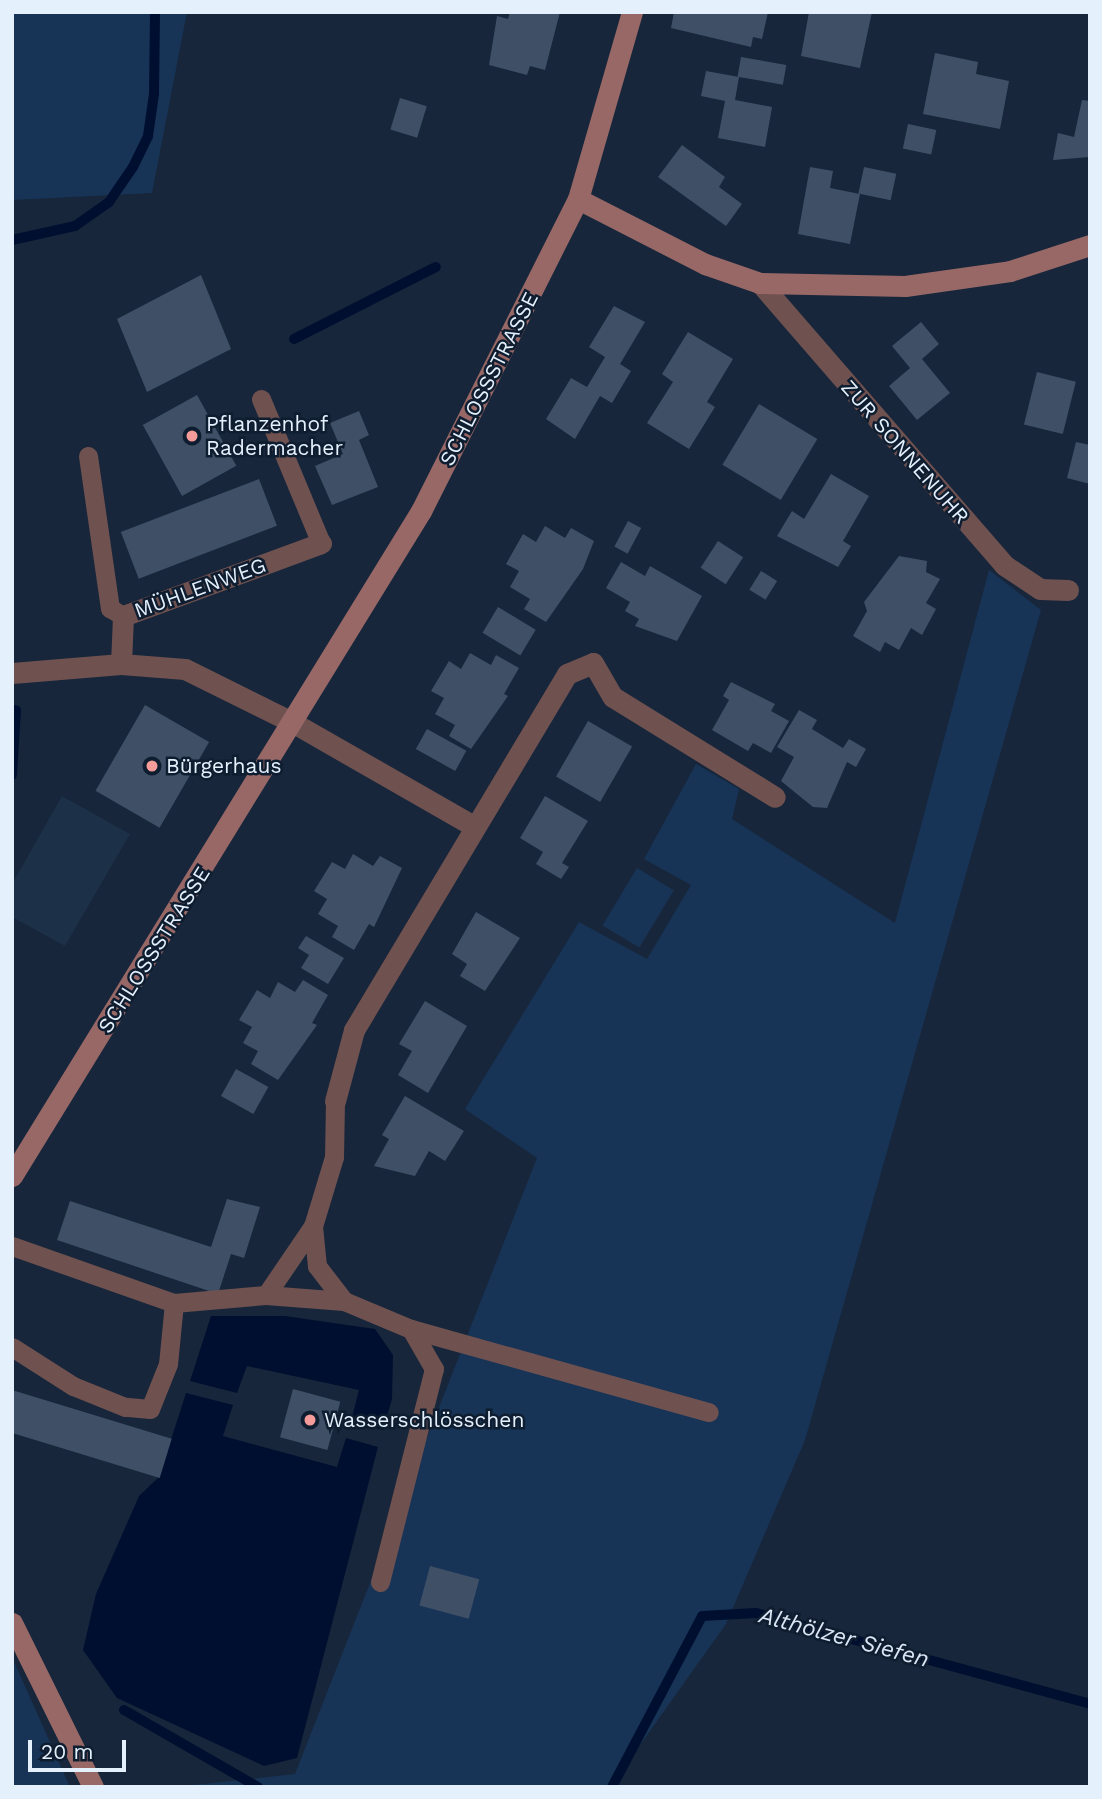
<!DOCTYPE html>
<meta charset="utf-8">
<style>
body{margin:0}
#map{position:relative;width:1102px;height:1799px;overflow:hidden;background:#17263a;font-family:"Work Sans",sans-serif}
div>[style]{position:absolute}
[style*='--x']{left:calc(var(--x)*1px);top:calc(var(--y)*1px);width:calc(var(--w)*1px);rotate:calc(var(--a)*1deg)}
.built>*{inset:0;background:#1c3048}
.green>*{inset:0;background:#173457;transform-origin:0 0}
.water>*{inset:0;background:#000f30}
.stream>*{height:10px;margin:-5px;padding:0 5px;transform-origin:5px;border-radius:5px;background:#000f30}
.building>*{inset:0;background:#3f5066;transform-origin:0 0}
.lane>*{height:19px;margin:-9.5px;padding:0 9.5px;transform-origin:9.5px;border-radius:9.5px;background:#6f5150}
.street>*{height:21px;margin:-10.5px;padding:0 10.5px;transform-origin:10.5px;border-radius:10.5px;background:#6f5150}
.secondary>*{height:21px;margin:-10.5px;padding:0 10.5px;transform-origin:10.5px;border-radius:10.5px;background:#986867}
.dots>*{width:19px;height:19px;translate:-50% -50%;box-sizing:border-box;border:4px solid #0e1d2f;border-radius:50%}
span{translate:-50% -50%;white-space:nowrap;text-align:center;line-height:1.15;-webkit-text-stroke:5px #0e1d2f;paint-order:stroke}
.street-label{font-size:21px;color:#e5f0fd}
.poi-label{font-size:21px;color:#e5f0fd}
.left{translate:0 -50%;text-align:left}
.water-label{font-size:23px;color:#dae5f5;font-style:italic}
.frame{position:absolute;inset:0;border:14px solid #e5f0fd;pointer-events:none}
.scale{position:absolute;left:28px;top:1740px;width:98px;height:32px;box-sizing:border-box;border:4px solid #e5f0fd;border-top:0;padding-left:9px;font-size:21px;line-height:24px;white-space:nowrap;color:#e5f0fd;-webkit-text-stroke:5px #0e1d2f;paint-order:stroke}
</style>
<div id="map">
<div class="built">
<div style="clip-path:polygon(62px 796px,130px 834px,65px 946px,12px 917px,12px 884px)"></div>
</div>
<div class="green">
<div style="clip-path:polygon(12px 12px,187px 12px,152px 193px,12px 200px)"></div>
<div style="clip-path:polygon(989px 570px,1041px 610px,805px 1440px,726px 1624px,610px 1787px,176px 1787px,295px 1774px,537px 1158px,465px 1109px,579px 922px,647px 959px,691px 885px,644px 859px,696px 764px,739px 789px,732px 819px,895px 923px)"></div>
<div style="left:637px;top:868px;width:43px;height:67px;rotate:31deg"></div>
<div style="clip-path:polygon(12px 1657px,70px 1787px,12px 1787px)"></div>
</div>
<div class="water">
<div style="clip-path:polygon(211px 1316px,285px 1316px,375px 1329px,393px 1355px,392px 1399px,383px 1430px,351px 1421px,359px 1390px,247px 1366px,237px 1393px,190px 1381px)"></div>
<div style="clip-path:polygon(186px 1393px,233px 1405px,223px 1436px,337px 1467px,346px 1438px,378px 1447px,297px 1758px,264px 1766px,117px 1698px,83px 1650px,96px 1594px,139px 1496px,159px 1477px)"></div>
</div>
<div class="stream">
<div style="--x:12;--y:240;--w:65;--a:-12.5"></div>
<div style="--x:75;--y:226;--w:42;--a:-35.2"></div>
<div style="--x:109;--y:202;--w:42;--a:-55.6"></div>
<div style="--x:133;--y:167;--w:34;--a:-64"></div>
<div style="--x:148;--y:136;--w:42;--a:-81.9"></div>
<div style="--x:154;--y:94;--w:82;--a:-89.3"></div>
<div style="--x:294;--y:339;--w:159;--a:-26.9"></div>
<div style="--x:12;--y:775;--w:65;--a:-86.5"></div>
<div style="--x:124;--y:1710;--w:155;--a:29.9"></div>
<div style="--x:612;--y:1787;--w:193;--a:-62.2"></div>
<div style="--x:702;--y:1616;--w:54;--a:-3.2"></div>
<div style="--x:756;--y:1613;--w:346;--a:15.2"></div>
</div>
<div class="building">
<div style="clip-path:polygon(510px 12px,560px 12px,545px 70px,530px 66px,527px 75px,489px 65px,497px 16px,508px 19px)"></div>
<div style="clip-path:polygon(674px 12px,768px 12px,762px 39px,753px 37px,751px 47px,671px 28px)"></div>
<div style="clip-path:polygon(809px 12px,872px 12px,860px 68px,801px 56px)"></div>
<div style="clip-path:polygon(935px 53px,978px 62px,976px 74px,1009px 81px,1000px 129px,923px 114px)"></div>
<div style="left:741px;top:57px;width:46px;height:20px;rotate:10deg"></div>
<div style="clip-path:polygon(706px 71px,739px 77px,735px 100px,772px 107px,765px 147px,718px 138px,725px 101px,701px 96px)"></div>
<div style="left:400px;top:98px;width:28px;height:33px;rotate:17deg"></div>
<div style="clip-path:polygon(1082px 100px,1090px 101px,1090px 157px,1053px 160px,1058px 133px,1074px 137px)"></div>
<div style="left:908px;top:124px;width:29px;height:25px;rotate:12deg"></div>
<div style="clip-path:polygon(682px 145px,725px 177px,719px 187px,742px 204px,726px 226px,658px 177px)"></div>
<div style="clip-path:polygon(810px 167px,833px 171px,830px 188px,860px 194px,850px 244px,798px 234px)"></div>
<div style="left:864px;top:167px;width:33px;height:27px;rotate:12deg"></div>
<div style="clip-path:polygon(201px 275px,231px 349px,147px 392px,117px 319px)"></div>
<div style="clip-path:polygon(614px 306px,645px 322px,620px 364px,631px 371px,612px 403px,600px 396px,575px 439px,546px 419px,571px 378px,587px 387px,605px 357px,589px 347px)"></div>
<div style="clip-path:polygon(921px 322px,939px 344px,922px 359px,950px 393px,917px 420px,889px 386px,910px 368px,892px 346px)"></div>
<div style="clip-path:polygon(688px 332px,733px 359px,707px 402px,715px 407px,689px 449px,647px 423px,673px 382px,662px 374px)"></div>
<div style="left:1037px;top:372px;width:40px;height:54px;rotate:14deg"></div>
<div style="left:197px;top:395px;width:81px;height:62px;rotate:61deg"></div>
<div style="left:759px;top:404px;width:68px;height:71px;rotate:31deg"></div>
<div style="clip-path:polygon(359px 411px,369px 435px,359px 440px,378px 487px,332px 505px,315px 466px,343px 454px,330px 423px)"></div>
<div style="clip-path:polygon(1076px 442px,1090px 445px,1090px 484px,1067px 478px)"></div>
<div style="clip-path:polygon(831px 474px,869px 496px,843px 541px,851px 546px,838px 567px,777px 536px,792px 511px,804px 519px)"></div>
<div style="left:259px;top:479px;width:50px;height:148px;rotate:69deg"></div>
<div style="left:628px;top:521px;width:15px;height:29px;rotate:28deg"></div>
<div style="clip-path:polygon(545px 526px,565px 538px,571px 528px,594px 541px,583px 569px,546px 622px,524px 609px,530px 599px,510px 587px,519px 571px,506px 564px,523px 534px,536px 542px)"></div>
<div style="left:718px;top:541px;width:30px;height:32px;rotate:33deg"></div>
<div style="clip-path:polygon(899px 556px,927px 561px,926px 572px,940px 579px,926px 603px,936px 609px,922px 635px,911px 628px,899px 650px,885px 642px,880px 652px,853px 636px,867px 611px,864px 602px)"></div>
<div style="clip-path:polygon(621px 562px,645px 576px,650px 566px,702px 596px,677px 641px,635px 626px,639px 619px,625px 611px,630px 602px,606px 588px)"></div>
<div style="left:761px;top:571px;width:19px;height:22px;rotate:32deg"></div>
<div style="left:498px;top:607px;width:44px;height:30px;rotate:31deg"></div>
<div style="clip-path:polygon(470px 653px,491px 665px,496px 655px,519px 668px,504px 694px,508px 696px,471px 749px,449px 736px,455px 725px,435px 714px,444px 698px,431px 691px,449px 661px,461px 669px)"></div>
<div style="clip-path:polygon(731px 682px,775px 704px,771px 711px,789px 721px,771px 753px,753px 743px,748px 751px,712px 730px,729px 700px,723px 696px)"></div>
<div style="left:145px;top:705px;width:74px;height:99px;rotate:30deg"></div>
<div style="clip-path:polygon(799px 710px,817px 720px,812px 729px,843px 748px,849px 739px,866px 749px,856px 767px,847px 762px,827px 808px,813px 807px,781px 781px,794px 757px,777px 747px)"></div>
<div style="left:588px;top:721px;width:51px;height:64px;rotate:30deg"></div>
<div style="left:427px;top:729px;width:45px;height:23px;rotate:29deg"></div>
<div style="clip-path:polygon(545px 796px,588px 821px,562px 863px,569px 867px,561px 879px,536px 864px,543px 852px,520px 838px)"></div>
<div style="clip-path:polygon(353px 854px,373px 866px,380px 856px,402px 868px,374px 927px,369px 924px,354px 950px,332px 937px,338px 926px,318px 914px,327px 899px,314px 891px,332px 862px,345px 869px)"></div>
<div style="clip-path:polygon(476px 912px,520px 938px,485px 991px,460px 976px,467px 964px,452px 954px)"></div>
<div style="clip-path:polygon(306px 936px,344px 958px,328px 984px,301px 968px,309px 955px,298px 948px)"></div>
<div style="clip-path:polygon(303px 980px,328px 995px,312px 1023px,317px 1025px,278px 1080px,251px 1064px,258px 1051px,243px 1043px,252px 1027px,239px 1020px,257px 990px,270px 998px,278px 982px,295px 992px)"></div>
<div style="clip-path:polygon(425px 1001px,467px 1026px,428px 1093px,398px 1075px,412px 1051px,399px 1044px)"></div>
<div style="left:236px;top:1069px;width:37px;height:31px;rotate:29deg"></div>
<div style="clip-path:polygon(405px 1096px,464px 1131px,445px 1161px,429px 1151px,415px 1176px,374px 1166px,389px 1139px,382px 1135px)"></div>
<div style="clip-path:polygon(227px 1199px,260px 1207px,244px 1258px,231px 1254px,218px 1294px,57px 1240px,70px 1201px,211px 1247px)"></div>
<div style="left:293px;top:1389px;width:49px;height:50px;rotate:15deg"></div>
<div style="left:12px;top:1390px;width:167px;height:41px;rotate:17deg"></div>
<div style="left:430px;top:1566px;width:51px;height:41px;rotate:15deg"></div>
</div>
<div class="lane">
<div style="--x:261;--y:399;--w:156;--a:67.4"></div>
<div style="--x:88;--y:456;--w:154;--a:81.8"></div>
<div style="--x:110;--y:608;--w:15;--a:32"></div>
<div style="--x:335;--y:1101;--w:56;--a:91"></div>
<div style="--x:334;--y:1157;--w:72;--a:106.9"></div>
<div style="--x:313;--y:1226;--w:40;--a:84.3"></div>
<div style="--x:317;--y:1266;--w:44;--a:52.4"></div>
<div style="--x:12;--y:1246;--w:172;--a:19.4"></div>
<div style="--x:174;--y:1303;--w:61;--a:95.6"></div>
<div style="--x:168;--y:1364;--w:48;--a:111.8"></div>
<div style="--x:150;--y:1409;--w:25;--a:-175"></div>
<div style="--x:125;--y:1407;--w:56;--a:-158"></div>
<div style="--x:73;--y:1386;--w:72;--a:-147.4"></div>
<div style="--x:266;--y:1295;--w:83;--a:-55.7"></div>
<div style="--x:174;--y:1303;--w:92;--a:-5"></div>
<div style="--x:266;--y:1295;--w:78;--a:4.4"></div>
<div style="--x:344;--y:1301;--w:73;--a:22.7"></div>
<div style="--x:411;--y:1329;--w:309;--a:15.6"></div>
<div style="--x:380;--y:1582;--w:220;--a:-75.8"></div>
<div style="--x:434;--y:1369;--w:46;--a:-119.9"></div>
</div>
<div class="street">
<div style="--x:760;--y:283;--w:373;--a:49.1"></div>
<div style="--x:1004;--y:565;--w:43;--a:33.7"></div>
<div style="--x:1040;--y:589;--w:28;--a:2"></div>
<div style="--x:121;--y:664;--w:48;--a:-87.6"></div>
<div style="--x:123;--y:616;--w:211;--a:-20.2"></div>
<div style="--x:12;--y:673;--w:109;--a:-4.7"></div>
<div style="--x:121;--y:664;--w:64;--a:4.5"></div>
<div style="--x:185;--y:669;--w:119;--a:26.4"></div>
<div style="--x:292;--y:722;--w:207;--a:29.8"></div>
<div style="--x:335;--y:1101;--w:73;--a:-75"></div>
<div style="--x:354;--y:1030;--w:415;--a:-59.1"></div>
<div style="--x:567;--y:674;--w:28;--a:-23"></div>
<div style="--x:593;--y:663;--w:39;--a:60"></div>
<div style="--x:613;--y:697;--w:190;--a:31.7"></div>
</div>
<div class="secondary">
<div style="--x:578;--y:199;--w:143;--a:27.1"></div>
<div style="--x:705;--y:264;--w:58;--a:19.1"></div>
<div style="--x:760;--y:283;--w:145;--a:1.2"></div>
<div style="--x:905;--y:286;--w:106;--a:-8.1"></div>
<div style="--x:1010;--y:271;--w:84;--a:-18"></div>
<div style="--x:12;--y:1176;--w:781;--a:-58.41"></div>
<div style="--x:421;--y:511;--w:349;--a:-63.3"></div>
<div style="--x:578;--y:199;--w:195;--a:-73.9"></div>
<div style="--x:12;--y:1623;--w:183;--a:63.7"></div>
</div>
<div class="dots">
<div style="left:192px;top:436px;background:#f59b9a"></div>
<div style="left:152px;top:766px;background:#f59b9a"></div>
<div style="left:310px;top:1420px;background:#f59b9a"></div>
</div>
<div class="street-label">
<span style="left:489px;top:379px;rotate:-63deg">SCHLOSSSTRASSE</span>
<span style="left:905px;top:452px;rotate:49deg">ZUR SONNENUHR</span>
<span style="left:200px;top:588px;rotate:-20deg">MÜHLENWEG</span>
<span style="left:154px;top:950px;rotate:-58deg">SCHLOSSSTRASSE</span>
</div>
<div class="poi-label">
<span class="left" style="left:206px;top:436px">Pflanzenhof<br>Radermacher</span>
<span class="left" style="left:166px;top:766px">Bürgerhaus</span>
<span class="left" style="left:324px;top:1420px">Wasserschlösschen</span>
</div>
<div class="water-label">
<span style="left:844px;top:1638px;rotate:15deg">Althölzer Siefen</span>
</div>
<div class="frame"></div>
<div class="scale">20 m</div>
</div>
